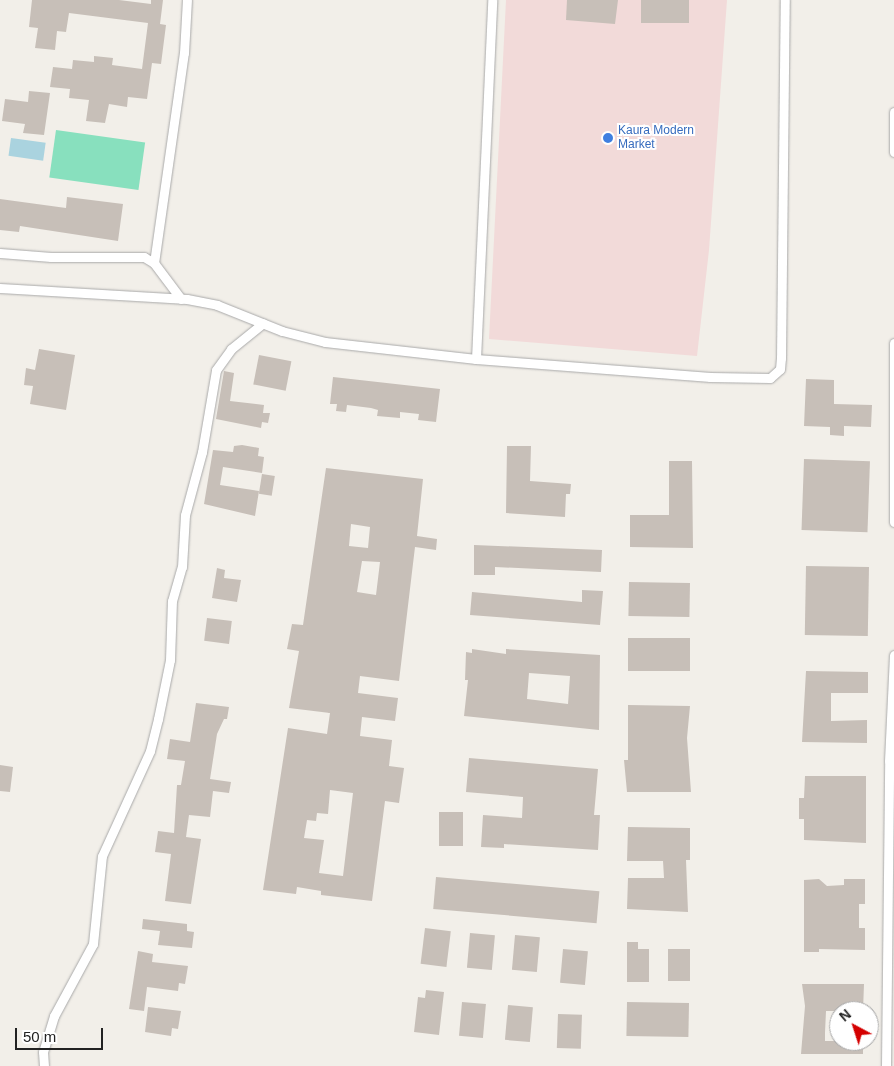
<!DOCTYPE html>
<style>
body{margin:0}
#map{position:relative;width:894px;height:1066px;overflow:hidden;background:#f2efe9;font-family:Arial,sans-serif}
div>[style]{position:absolute}
[style*='--x']{left:calc(var(--x)*1px);top:calc(var(--y)*1px);width:calc(var(--w)*1px);rotate:calc(var(--a)*1deg)}
.commercial>*{inset:0;background:#f2dad9}
.pitch>*{inset:0;background:#88e0be;transform-origin:0 0}
.water>*{inset:0;background:#aad3df;transform-origin:0 0}
.building>*{inset:0;background:#c7bfb8;transform-origin:0 0}
.roads{filter:drop-shadow(0 0 1px #a9a9a9) drop-shadow(0 0 1px #a9a9a9)}
.minor>*{height:9px;margin:-4.5px;padding:0 4.5px;transform-origin:4.5px;border-radius:4.5px;background:#fff}
.dots>*{width:14px;height:14px;translate:-50% -50%;box-sizing:border-box;border:2px solid #fff;border-radius:50%}
span{translate:-50% -50%;white-space:nowrap;text-align:center;line-height:1.15;-webkit-text-stroke:4px #fff;paint-order:stroke}
.shop-label{font-size:12px;color:#366cbe}
.left{translate:0 -50%;text-align:left}
.north{position:absolute;left:829px;top:1001px;width:50px;height:50px;box-sizing:border-box;background:#fff;border:1px solid #a7a7a7;border-radius:50%;rotate:320deg;font-size:14px;font-weight:700;line-height:20px;text-align:center;color:#222}
.north::after{content:'';display:block;margin:auto;width:18px;height:22px;background:#d40000;clip-path:polygon(50% 0,100% 100%,50% 72%,0 100%)}
.scale{position:absolute;left:15px;top:1028px;width:88px;height:22px;box-sizing:border-box;border:2px solid #222;border-top:0;padding-left:6px;font-size:15px;line-height:18px;white-space:nowrap;color:#222;-webkit-text-stroke:4px #fff;paint-order:stroke}
</style>
<div id="map">
<div class="commercial">
<div style="clip-path:polygon(506px 0,727px 0,709px 250px,697px 356px,489px 339px)"></div>
</div>
<div class="pitch">
<div style="left:56px;top:130px;width:90px;height:48px;rotate:8deg"></div>
</div>
<div class="water">
<div style="left:11px;top:138px;width:35px;height:18px;rotate:8deg"></div>
</div>
<div class="building">
<div style="clip-path:polygon(32px 0,119px 0,151px 4px,151px 0,163px 0,160px 24px,166px 25px,161px 64px,152px 63px,147px 99px,128px 97px,127px 107px,109px 104px,105px 123px,86px 121px,89px 100px,69px 98px,70px 89px,50px 87px,53px 67px,72px 69px,73px 60px,94px 62px,94px 56px,113px 58px,112px 65px,142px 69px,148px 23px,69px 13px,66px 32px,57px 31px,55px 50px,35px 48px,38px 28px,29px 27px)"></div>
<div style="clip-path:polygon(567px 0,618px 0,615px 24px,566px 20px)"></div>
<div style="left:641px;top:0;width:48px;height:23px"></div>
<div style="clip-path:polygon(29px 91px,50px 93px,44px 135px,23px 133px,25px 124px,2px 121px,5px 99px,28px 102px)"></div>
<div style="clip-path:polygon(67px 197px,123px 204px,118px 241px,20px 226px,19px 232px,0 230px,0 199px,66px 208px)"></div>
<div style="clip-path:polygon(39px 349px,75px 355px,66px 410px,30px 404px,33px 386px,24px 385px,26px 368px,35px 370px)"></div>
<div style="left:259px;top:355px;width:33px;height:30px;rotate:11deg"></div>
<div style="clip-path:polygon(224px 371px,234px 373px,230px 401px,264px 405px,263px 413px,270px 413px,268px 423px,262px 422px,261px 428px,216px 419px)"></div>
<div style="clip-path:polygon(333px 377px,440px 389px,436px 422px,418px 420px,419px 414px,400px 412px,400px 418px,377px 416px,378px 410px,371px 408px,347px 405px,346px 412px,336px 411px,337px 404px,330px 404px)"></div>
<div style="clip-path:polygon(806px 379px,834px 380px,834px 404px,872px 405px,871px 427px,844px 426px,844px 436px,830px 435px,830px 427px,804px 426px)"></div>
<div style="clip-path:polygon(242px 445px,259px 448px,258px 456px,264px 457px,262px 473px,223px 467px,220px 485px,259px 491px,255px 516px,204px 504px,213px 450px,233px 452px,234px 446px)"></div>
<div style="clip-path:polygon(507px 446px,531px 446px,530px 481px,571px 484px,570px 494px,566px 494px,565px 517px,506px 513px)"></div>
<div style="left:804px;top:459px;width:66px;height:71px;rotate:2deg"></div>
<div style="clip-path:polygon(669px 461px,692px 461px,693px 548px,630px 547px,630px 515px,669px 515px)"></div>
<div style="clip-path:polygon(evenodd,326px 468px,423px 479px,417px 536px,437px 539px,436px 550px,415px 547px,399px 681px,360px 676px,358px 693px,398px 698px,395px 721px,362px 717px,360px 736px,392px 740px,389px 766px,404px 768px,399px 803px,385px 801px,372px 901px,321px 895px,321px 891px,297px 887px,296px 894px,263px 890px,288px 728px,327px 734px,330px 713px,289px 708px,299px 651px,287px 649px,292px 624px,303px 625px,326px 468px,351px 524px,370px 527px,368px 548px,349px 546px,351px 524px,326px 468px,362px 561px,380px 562px,376px 595px,357px 592px,362px 561px,326px 468px,330px 790px,353px 793px,343px 876px,319px 873px,324px 840px,304px 838px,307px 820px,316px 821px,317px 813px,328px 814px,330px 790px)"></div>
<div style="left:262px;top:474px;width:13px;height:20px;rotate:9deg"></div>
<div style="clip-path:polygon(474px 545px,602px 550px,601px 572px,495px 567px,495px 575px,474px 575px)"></div>
<div style="left:806px;top:566px;width:63px;height:69px;rotate:1deg"></div>
<div style="clip-path:polygon(217px 568px,225px 570px,224px 578px,241px 580px,237px 602px,212px 598px)"></div>
<div style="left:629px;top:582px;width:61px;height:34px;rotate:1deg"></div>
<div style="clip-path:polygon(582px 590px,603px 591px,600px 625px,470px 615px,472px 592px,582px 602px)"></div>
<div style="left:207px;top:618px;width:25px;height:23px;rotate:7deg"></div>
<div style="left:628px;top:638px;width:62px;height:33px"></div>
<div style="clip-path:polygon(evenodd,472px 649px,506px 654px,506px 649px,600px 655px,599px 730px,464px 716px,468px 680px,465px 680px,466px 652px,472px 653px,472px 649px,529px 673px,570px 676px,568px 704px,527px 699px,529px 673px)"></div>
<div style="clip-path:polygon(806px 671px,868px 672px,868px 693px,831px 693px,831px 721px,867px 720px,867px 743px,802px 742px)"></div>
<div style="clip-path:polygon(196px 703px,229px 707px,227px 719px,224px 719px,217px 734px,210px 779px,231px 782px,229px 793px,213px 791px,210px 817px,189px 815px,186px 837px,201px 839px,191px 904px,165px 901px,171px 854px,155px 852px,158px 831px,174px 833px,177px 785px,181px 785px,185px 761px,167px 759px,170px 739px,190px 742px)"></div>
<div style="clip-path:polygon(628px 705px,690px 706px,687px 738px,691px 792px,627px 792px,624px 760px,628px 760px)"></div>
<div style="clip-path:polygon(469px 758px,598px 769px,594px 815px,600px 815px,598px 850px,504px 844px,504px 848px,481px 847px,483px 815px,522px 818px,523px 797px,466px 792px)"></div>
<div style="clip-path:polygon(0 765px,13px 767px,10px 792px,0 791px)"></div>
<div style="clip-path:polygon(805px 776px,866px 776px,866px 843px,804px 840px,804px 819px,799px 819px,799px 798px,804px 798px)"></div>
<div style="left:439px;top:812px;width:24px;height:34px"></div>
<div style="clip-path:polygon(628px 827px,690px 828px,690px 860px,686px 860px,688px 912px,627px 909px,628px 878px,664px 878px,663px 861px,627px 861px)"></div>
<div style="left:436px;top:877px;width:164px;height:32px;rotate:5deg"></div>
<div style="clip-path:polygon(819px 879px,827px 886px,844px 885px,844px 879px,865px 879px,865px 904px,859px 904px,859px 928px,865px 928px,865px 950px,819px 949px,819px 952px,804px 952px,804px 880px)"></div>
<div style="clip-path:polygon(143px 919px,187px 924px,187px 931px,194px 932px,192px 948px,158px 945px,160px 931px,142px 929px)"></div>
<div style="left:425px;top:928px;width:26px;height:36px;rotate:7deg"></div>
<div style="left:470px;top:933px;width:25px;height:35px;rotate:5deg"></div>
<div style="left:515px;top:935px;width:25px;height:35px;rotate:5deg"></div>
<div style="clip-path:polygon(627px 942px,638px 942px,638px 949px,649px 949px,649px 982px,627px 982px)"></div>
<div style="left:563px;top:949px;width:25px;height:34px;rotate:5deg"></div>
<div style="left:668px;top:949px;width:22px;height:32px"></div>
<div style="clip-path:polygon(138px 951px,153px 954px,152px 962px,188px 966px,185px 984px,179px 983px,178px 991px,147px 987px,144px 1011px,129px 1009px)"></div>
<div style="clip-path:polygon(802px 984px,864px 984px,863px 1011px,826px 1011px,825px 1033px,825px 1041px,863px 1041px,863px 1054px,801px 1054px,805px 1006px)"></div>
<div style="clip-path:polygon(426px 990px,444px 992px,439px 1035px,414px 1032px,418px 997px,425px 998px)"></div>
<div style="left:462px;top:1002px;width:24px;height:34px;rotate:5deg"></div>
<div style="left:627px;top:1002px;width:62px;height:34px;rotate:1deg"></div>
<div style="left:508px;top:1005px;width:25px;height:35px;rotate:5deg"></div>
<div style="clip-path:polygon(148px 1007px,181px 1011px,178px 1029px,172px 1028px,171px 1036px,145px 1032px)"></div>
<div style="left:558px;top:1014px;width:24px;height:34px;rotate:2deg"></div>
</div>
<div class="roads">
<div class="minor">
<div style="--x:894;--y:112;--w:40;--a:90"></div>
<div style="--x:0;--y:253;--w:51;--a:4.5"></div>
<div style="--x:51;--y:257;--w:93;--a:0"></div>
<div style="--x:144;--y:257;--w:12;--a:31"></div>
<div style="--x:154;--y:263;--w:45;--a:53.1"></div>
<div style="--x:154;--y:263;--w:212;--a:-81.9"></div>
<div style="--x:184;--y:53;--w:53;--a:-86.8"></div>
<div style="--x:0;--y:288;--w:187;--a:3.4"></div>
<div style="--x:187;--y:299;--w:31;--a:11"></div>
<div style="--x:217;--y:305;--w:70;--a:21.8"></div>
<div style="--x:282;--y:331;--w:44;--a:14.3"></div>
<div style="--x:325;--y:342;--w:152;--a:6.4"></div>
<div style="--x:476;--y:359;--w:235;--a:4.4"></div>
<div style="--x:710;--y:377;--w:60;--a:1"></div>
<div style="--x:770;--y:378;--w:13;--a:-42"></div>
<div style="--x:780;--y:369;--w:11;--a:-85"></div>
<div style="--x:781;--y:358;--w:358;--a:-89.4"></div>
<div style="--x:894;--y:343;--w:179;--a:90"></div>
<div style="--x:476;--y:359;--w:359;--a:-87.4"></div>
<div style="--x:44;--y:1066;--w:14;--a:-94"></div>
<div style="--x:43;--y:1052;--w:38;--a:-73"></div>
<div style="--x:54;--y:1016;--w:82;--a:-61.6"></div>
<div style="--x:93;--y:944;--w:88;--a:-84.2"></div>
<div style="--x:102;--y:856;--w:115;--a:-65.4"></div>
<div style="--x:150;--y:751;--w:33;--a:-76"></div>
<div style="--x:158;--y:719;--w:60;--a:-78.5"></div>
<div style="--x:170;--y:660;--w:59;--a:-88.1"></div>
<div style="--x:172;--y:601;--w:35;--a:-74"></div>
<div style="--x:182;--y:567;--w:52;--a:-86.7"></div>
<div style="--x:185;--y:515;--w:65;--a:-74.9"></div>
<div style="--x:202;--y:452;--w:83;--a:-80.3"></div>
<div style="--x:216;--y:370;--w:26;--a:-54"></div>
<div style="--x:231;--y:349;--w:41;--a:-39.1"></div>
<div style="--x:886;--y:1066;--w:305;--a:-89.4"></div>
<div style="--x:889;--y:761;--w:106;--a:-87.3"></div>
</div>
</div>
<div class="dots">
<div style="left:608px;top:138px;background:#3f7fe0"></div>
</div>
<div class="shop-label">
<span class="left" style="left:618px;top:138px">Kaura Modern<br>Market</span>
</div>
<div class="north">N</div>
<div class="scale">50 m</div>
</div>
